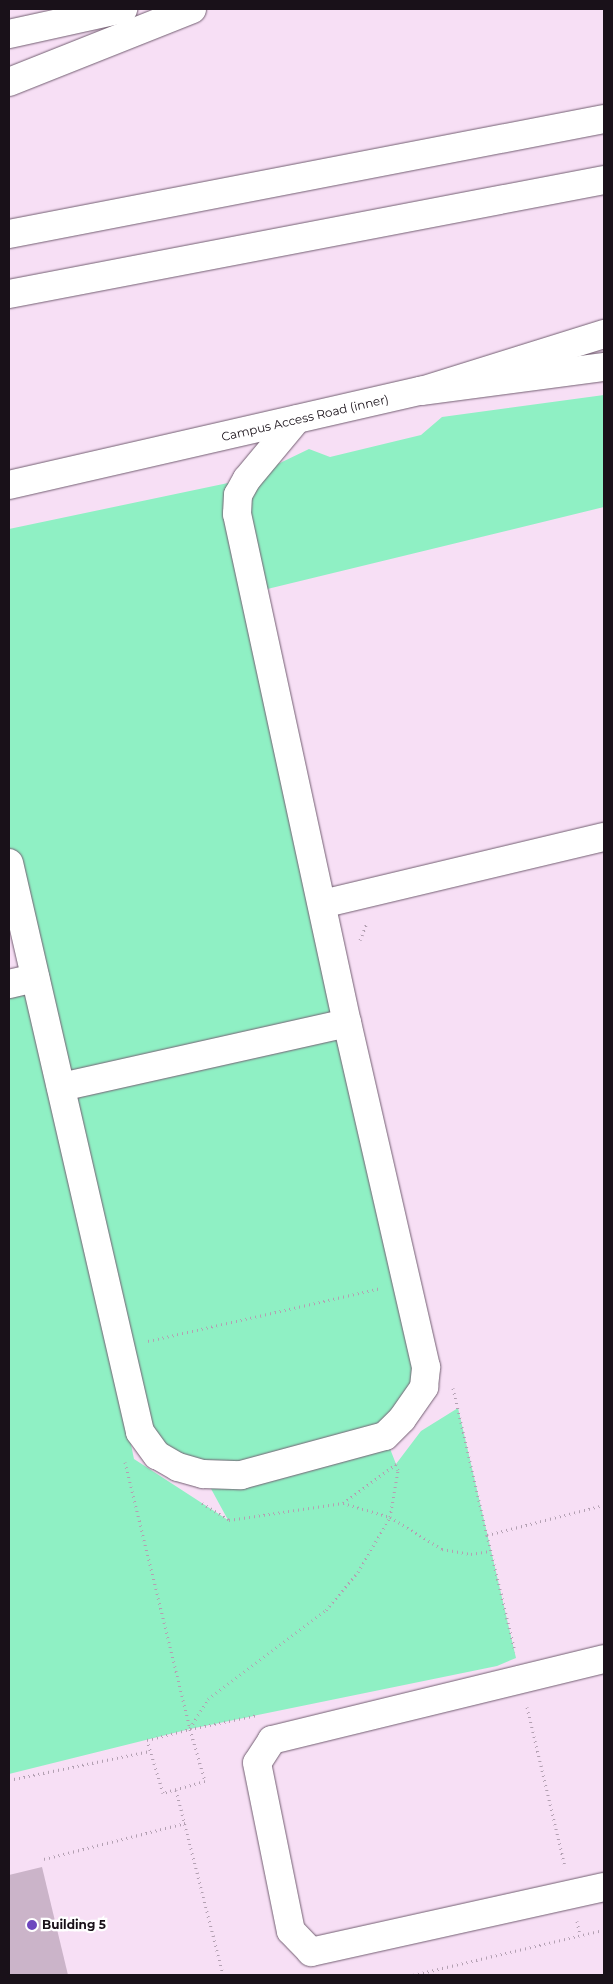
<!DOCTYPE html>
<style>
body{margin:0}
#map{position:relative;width:613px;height:1984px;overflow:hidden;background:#f7dff5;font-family:Montserrat,sans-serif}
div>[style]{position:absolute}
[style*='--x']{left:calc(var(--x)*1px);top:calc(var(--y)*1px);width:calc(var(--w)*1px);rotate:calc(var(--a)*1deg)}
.green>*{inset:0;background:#8ff0c4}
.building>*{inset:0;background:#cbb4c9}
.path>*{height:3px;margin-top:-1.5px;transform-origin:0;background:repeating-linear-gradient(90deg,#b3a0b2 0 1px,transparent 0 5px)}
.roads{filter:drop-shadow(0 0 1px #735f72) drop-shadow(0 0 1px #735f72)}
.minor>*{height:28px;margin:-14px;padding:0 14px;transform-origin:14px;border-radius:14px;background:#fff}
.highway>*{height:28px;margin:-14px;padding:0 14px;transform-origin:14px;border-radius:14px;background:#fff}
.dots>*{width:14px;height:14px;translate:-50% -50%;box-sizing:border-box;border:2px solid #fff;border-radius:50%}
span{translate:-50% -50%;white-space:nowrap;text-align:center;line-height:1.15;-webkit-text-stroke:4.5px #fff;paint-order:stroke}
.street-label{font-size:12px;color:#191119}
.poi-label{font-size:12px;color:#191119;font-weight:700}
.left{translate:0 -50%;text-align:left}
.frame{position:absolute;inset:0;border:10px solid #191119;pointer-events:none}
</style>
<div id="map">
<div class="green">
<div style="clip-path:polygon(evenodd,604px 395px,604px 507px,255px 592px,426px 1367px,385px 1436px,396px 1464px,421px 1431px,458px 1408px,516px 1658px,497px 1666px,190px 1729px,9px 1774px,9px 985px,35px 979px,9px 863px,9px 529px,247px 479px,309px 449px,330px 457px,421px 435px,442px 417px,604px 395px,42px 1012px,157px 1455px,203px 1474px,228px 1520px,134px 1459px,42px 1012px)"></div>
</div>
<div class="building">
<div style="clip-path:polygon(42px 1867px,68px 1975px,9px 1975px,9px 1875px)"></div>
</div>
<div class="path">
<div style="--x:360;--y:940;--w:18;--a:-68"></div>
<div style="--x:148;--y:1341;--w:239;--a:-12.8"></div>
<div style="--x:453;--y:1388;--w:151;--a:77"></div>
<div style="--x:487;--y:1535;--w:121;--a:-14.4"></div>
<div style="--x:125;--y:1462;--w:275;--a:76.3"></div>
<div style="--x:190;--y:1729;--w:54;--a:73.9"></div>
<div style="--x:205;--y:1781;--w:44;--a:164.1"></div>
<div style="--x:163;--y:1793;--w:55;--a:-106.8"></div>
<div style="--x:147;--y:1740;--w:44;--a:-14.3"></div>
<div style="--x:190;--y:1729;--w:68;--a:-11.8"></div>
<div style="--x:202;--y:1503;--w:32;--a:32"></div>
<div style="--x:229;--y:1520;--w:115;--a:-8.5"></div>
<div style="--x:343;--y:1503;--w:49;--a:16.6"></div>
<div style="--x:390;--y:1517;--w:61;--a:31.6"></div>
<div style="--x:442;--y:1549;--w:29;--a:10"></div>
<div style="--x:471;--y:1554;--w:20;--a:-9"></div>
<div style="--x:343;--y:1503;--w:66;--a:-36.3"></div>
<div style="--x:487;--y:1535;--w:120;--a:76.5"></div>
<div style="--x:527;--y:1707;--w:163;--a:76.6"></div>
<div style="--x:190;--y:1728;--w:34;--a:-58"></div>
<div style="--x:208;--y:1699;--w:148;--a:-37"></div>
<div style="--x:326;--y:1610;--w:50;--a:-49.9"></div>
<div style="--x:358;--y:1572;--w:64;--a:-59.8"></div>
<div style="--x:390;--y:1517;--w:48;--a:-80.3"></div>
<div style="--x:398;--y:1470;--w:9;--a:-111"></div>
<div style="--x:9;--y:1780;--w:144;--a:-11.6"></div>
<div style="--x:176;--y:1790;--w:191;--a:75.7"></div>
<div style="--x:44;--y:1859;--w:146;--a:-14.3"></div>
<div style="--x:577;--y:1921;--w:14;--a:78"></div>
<div style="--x:413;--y:1975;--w:196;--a:-13.3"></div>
</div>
<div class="roads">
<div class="minor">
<div style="--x:9;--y:34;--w:117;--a:-12.4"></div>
<div style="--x:9;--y:485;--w:423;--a:-12.9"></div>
<div style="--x:421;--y:391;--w:185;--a:-7.5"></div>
<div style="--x:9;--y:863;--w:584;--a:77.03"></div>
<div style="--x:140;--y:1432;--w:29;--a:54"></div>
<div style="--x:157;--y:1455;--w:24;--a:30"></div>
<div style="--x:178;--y:1467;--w:26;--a:16"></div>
<div style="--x:203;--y:1474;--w:38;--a:2"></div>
<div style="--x:241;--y:1475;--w:149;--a:-15.2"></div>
<div style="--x:385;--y:1436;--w:24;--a:-45"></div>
<div style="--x:402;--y:1419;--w:39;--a:-55"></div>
<div style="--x:424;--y:1387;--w:20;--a:-84"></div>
<div style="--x:426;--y:1367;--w:353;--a:-102.9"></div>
<div style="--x:322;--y:904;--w:290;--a:-13.4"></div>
<div style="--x:9;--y:984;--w:27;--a:-13"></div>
<div style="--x:61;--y:1087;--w:293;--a:-12.6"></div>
<div style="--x:347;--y:1023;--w:521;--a:-102.19"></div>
<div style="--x:237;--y:514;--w:19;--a:-87"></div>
<div style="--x:238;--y:495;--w:18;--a:-61"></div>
<div style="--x:247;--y:479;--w:78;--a:-50.2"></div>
<div style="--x:604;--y:1659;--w:342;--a:166.3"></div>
<div style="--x:272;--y:1740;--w:27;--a:123"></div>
<div style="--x:257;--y:1763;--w:171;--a:78.6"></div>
<div style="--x:291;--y:1931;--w:29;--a:46"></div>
<div style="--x:311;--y:1952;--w:300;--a:-12.5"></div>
</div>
<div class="highway">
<div style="--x:9;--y:82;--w:197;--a:-21.7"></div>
<div style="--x:9;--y:234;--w:606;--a:-10.94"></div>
<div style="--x:9;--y:294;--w:606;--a:-10.85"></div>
<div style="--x:421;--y:391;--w:192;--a:-17.3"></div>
</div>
</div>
<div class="dots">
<div style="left:32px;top:1925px;background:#6d46be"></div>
</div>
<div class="street-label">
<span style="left:305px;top:418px;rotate:-13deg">Campus Access Road (inner)</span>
</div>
<div class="poi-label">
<span class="left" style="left:42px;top:1925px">Building 5</span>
</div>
<div class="frame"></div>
</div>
